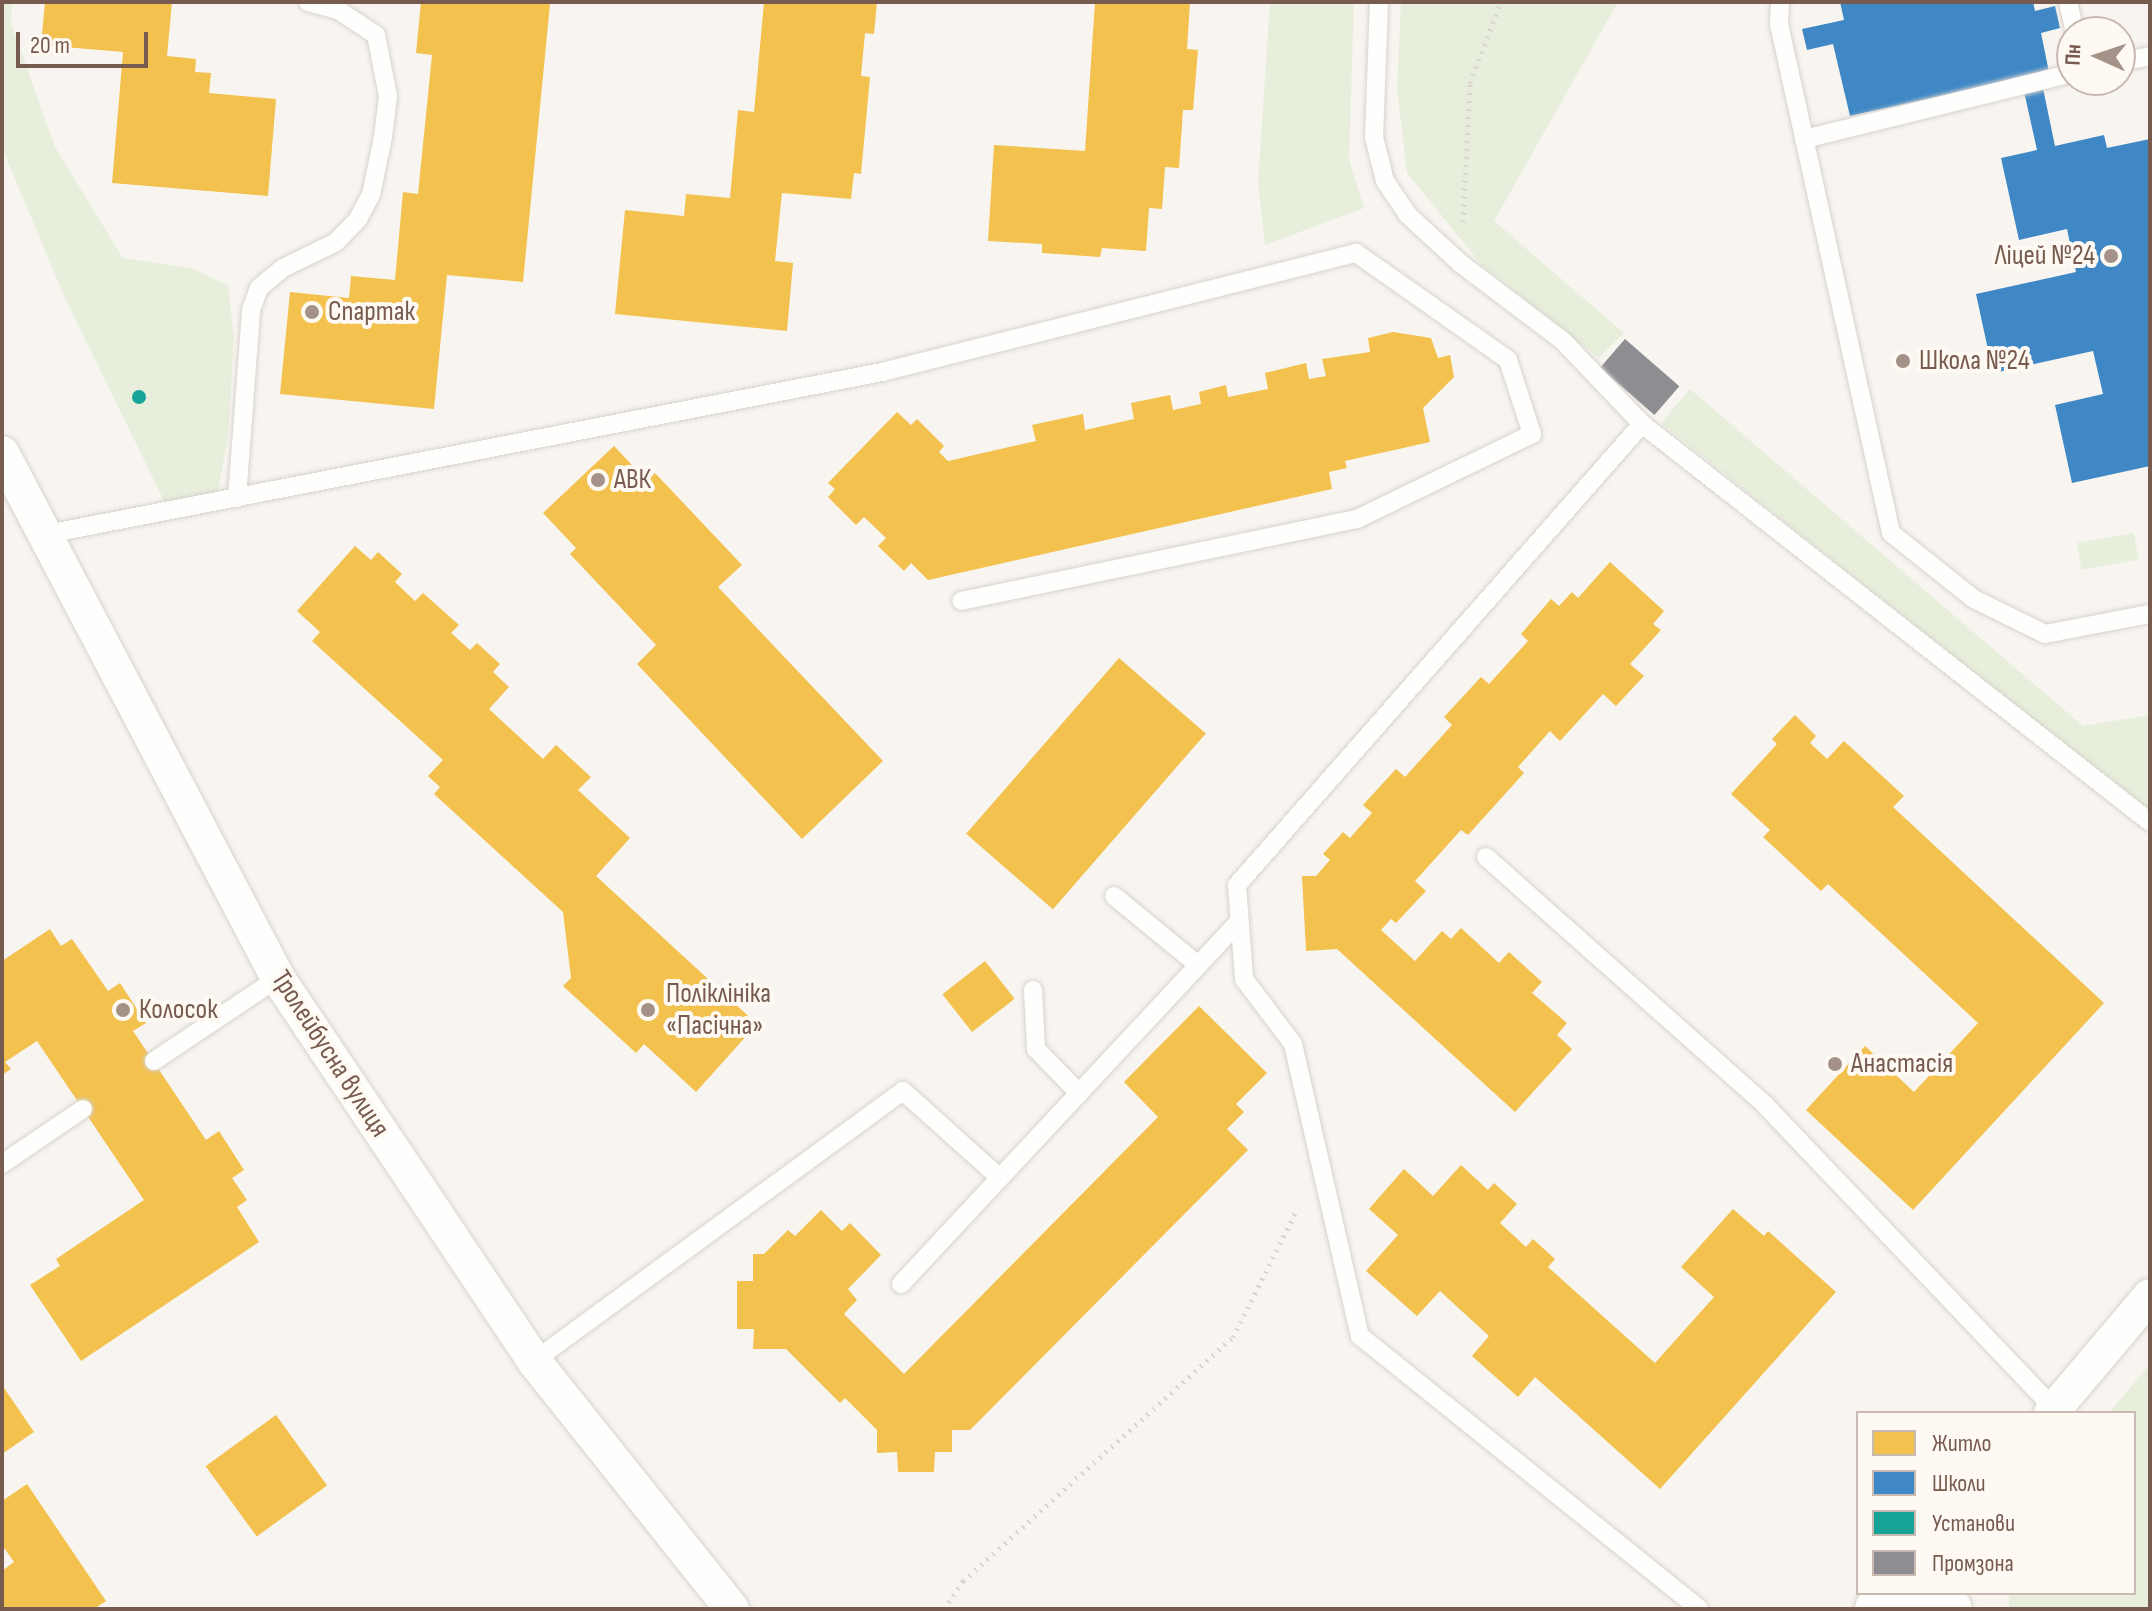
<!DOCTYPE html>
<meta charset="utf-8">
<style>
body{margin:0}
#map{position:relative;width:2152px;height:1611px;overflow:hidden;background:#f8f5f0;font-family:"Sofia Sans Condensed",sans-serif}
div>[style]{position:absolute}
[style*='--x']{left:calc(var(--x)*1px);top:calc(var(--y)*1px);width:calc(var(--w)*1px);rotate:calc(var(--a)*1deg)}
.green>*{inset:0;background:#e7efdc;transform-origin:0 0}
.homes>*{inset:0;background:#f2c14e;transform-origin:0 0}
.schools>*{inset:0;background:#3f88c5}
.public>*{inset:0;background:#17a398}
.round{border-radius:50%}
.industry>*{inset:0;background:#8d8d92;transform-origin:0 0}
.path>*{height:5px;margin-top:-2.5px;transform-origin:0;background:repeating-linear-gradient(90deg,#dbd4d0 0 2px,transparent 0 8px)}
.roads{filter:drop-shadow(0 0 2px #d8d2cd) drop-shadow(0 0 2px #d8d2cd)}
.lane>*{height:18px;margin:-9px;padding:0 9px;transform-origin:9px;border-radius:9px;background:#fefefd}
.street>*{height:34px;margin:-17px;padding:0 17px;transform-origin:17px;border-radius:17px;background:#fefefd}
.secondary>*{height:44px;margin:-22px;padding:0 22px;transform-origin:22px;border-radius:22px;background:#fefefd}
.dots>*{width:22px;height:22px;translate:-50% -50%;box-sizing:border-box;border:4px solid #fef9f3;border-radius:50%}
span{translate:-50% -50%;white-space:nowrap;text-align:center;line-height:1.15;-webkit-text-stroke:8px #fef9f3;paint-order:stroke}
.poi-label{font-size:28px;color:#775b4f}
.right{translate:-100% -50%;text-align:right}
.left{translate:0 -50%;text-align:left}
.street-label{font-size:28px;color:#775b4f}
.frame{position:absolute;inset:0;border:4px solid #775b4f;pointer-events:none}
.legend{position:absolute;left:1856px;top:1411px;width:280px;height:184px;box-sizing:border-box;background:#fef9f3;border:2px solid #c8bab1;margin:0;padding:10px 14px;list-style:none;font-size:24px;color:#775b4f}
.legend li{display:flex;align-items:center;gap:16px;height:40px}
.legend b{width:40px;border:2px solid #c8bab1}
.north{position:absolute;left:2056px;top:16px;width:80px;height:80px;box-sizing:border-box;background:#fef9f3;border:2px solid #c8bab1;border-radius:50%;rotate:273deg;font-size:22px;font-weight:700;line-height:32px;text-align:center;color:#775b4f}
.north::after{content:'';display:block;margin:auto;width:28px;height:36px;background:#a49187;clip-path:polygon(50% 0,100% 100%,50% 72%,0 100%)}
.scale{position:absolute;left:16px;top:32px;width:132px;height:36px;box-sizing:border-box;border:4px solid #775b4f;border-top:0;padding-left:10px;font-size:24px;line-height:28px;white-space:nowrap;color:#775b4f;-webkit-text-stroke:6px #fef9f3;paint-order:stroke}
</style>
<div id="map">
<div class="green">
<div style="clip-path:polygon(2px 2px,12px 2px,11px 23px,55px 147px,123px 258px,191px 268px,228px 285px,234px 338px,228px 437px,217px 496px,166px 505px,65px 298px,2px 148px)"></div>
<div style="clip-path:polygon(1270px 2px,1354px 2px,1349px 159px,1364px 208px,1265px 245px,1258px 183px)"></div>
<div style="clip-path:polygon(1401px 2px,1618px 2px,1494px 221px,1624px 333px,1599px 358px,1482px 265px,1407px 173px,1397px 89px)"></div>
<div style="clip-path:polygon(1690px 389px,2083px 726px,2150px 715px,2150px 813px,1661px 423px)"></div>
<div style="left:2134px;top:533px;width:27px;height:58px;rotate:80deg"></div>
<div style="clip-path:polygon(2150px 1364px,2150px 1609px,2009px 1609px,2009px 1593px,2134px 1593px,2134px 1413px,2109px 1413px)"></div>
</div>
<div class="homes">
<div style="clip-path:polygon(45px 2px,172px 2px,167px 56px,196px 59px,195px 72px,211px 73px,209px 93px,276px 99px,268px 196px,112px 183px,123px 52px,41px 45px)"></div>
<div style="clip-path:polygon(421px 2px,550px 4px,523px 282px,447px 275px,434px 409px,280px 394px,290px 292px,349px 298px,351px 276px,395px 280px,403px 192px,418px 194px,432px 55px,416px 53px)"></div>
<div style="clip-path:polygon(764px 2px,877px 2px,874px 34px,865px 33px,861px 76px,870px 77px,861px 174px,854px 173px,851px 199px,782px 193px,775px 261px,793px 263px,787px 331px,615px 314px,625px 210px,684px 216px,686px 194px,730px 198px,738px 110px,754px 112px)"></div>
<div style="clip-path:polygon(1095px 2px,1190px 2px,1187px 49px,1198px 50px,1193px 110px,1183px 110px,1179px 168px,1165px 167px,1162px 209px,1149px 208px,1146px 251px,1102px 248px,1100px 257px,1042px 253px,1042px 244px,988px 241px,994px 145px,1085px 151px)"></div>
<div style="clip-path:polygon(1393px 332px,1431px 338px,1438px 358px,1450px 355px,1454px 377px,1423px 408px,1430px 442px,1345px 461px,1347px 468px,1329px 472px,1332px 489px,928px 580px,911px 563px,904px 571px,878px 546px,886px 538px,864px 517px,856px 525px,828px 497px,835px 489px,828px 483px,897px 412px,911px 425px,917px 419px,944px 446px,939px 452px,948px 461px,1036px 441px,1032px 425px,1083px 414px,1085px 430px,1134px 419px,1131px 403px,1170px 395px,1173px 410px,1201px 404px,1199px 392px,1226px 385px,1228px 397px,1268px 389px,1265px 373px,1306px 363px,1309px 379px,1326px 376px,1322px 359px,1370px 352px,1368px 338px)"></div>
<div style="clip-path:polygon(614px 446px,647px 481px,655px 473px,742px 565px,718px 587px,883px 761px,802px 839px,637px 664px,656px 645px,570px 554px,576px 548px,543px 513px)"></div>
<div style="clip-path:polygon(355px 546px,371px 560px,378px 552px,402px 574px,395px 582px,415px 601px,423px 593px,459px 625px,451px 633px,470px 650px,477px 643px,500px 664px,493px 672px,509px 687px,489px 709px,543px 759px,556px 745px,591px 777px,578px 790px,630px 838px,596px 876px,757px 1024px,696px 1092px,644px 1044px,636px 1053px,563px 986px,571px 978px,563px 912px,434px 794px,440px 787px,428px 776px,443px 760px,312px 641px,320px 632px,297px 611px)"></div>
<div style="clip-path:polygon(1610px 562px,1664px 611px,1653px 624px,1661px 630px,1630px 664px,1644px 676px,1616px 706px,1603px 694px,1560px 741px,1550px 731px,1518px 767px,1524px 773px,1468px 835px,1461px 830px,1415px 881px,1426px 891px,1396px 923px,1391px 919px,1381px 930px,1415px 961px,1442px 931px,1451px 939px,1461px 928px,1499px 963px,1509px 952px,1542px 982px,1532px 993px,1567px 1023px,1557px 1035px,1572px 1049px,1515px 1112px,1337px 949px,1306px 951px,1302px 876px,1316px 876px,1330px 860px,1323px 854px,1343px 832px,1350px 838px,1372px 813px,1363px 805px,1396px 769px,1405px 777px,1452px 725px,1444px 717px,1481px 677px,1489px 684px,1528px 641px,1521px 634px,1551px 599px,1559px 606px,1572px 592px,1578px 598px)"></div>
<div style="left:1119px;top:658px;width:115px;height:233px;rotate:41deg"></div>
<div style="clip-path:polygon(1795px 715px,1816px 736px,1810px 743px,1827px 759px,1844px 741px,1904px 796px,1893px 807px,2104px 1003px,1913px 1210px,1806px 1110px,1865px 1046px,1914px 1092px,1978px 1023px,1828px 884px,1821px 891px,1763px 837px,1770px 830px,1731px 794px,1777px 744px,1772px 739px)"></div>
<div style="clip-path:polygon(50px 929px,61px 946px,72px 939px,108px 991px,120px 983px,146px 1023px,133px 1031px,206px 1140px,219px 1131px,244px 1170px,232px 1178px,247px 1200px,237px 1207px,259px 1242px,81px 1361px,30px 1285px,60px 1266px,56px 1259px,144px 1200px,37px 1041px,5px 1062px,11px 1069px,2px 1075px,2px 961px)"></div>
<div style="left:985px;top:961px;width:48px;height:54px;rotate:52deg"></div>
<div style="clip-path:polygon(1199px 1006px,1267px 1073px,1236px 1104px,1244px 1112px,1227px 1129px,1248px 1150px,970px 1430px,952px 1430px,952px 1452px,935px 1452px,934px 1472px,898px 1472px,897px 1452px,877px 1453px,877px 1430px,845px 1398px,840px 1403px,786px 1349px,753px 1349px,754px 1329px,737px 1329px,737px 1281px,753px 1281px,753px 1254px,764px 1254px,788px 1230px,795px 1236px,821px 1210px,842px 1231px,850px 1223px,881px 1255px,848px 1289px,857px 1300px,844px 1314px,904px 1374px,1158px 1117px,1124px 1082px)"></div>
<div style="clip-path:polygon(1461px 1165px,1488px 1190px,1494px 1183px,1517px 1204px,1500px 1223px,1526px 1247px,1533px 1239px,1555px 1259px,1548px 1267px,1655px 1363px,1714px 1297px,1681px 1267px,1733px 1209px,1764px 1236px,1768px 1231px,1836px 1292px,1660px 1489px,1535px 1377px,1518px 1397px,1472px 1356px,1489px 1336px,1440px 1291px,1417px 1316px,1366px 1271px,1398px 1235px,1369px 1209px,1404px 1169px,1433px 1196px)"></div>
<div style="clip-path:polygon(2px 1385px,34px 1432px,2px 1454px)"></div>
<div style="left:276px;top:1415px;width:87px;height:87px;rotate:54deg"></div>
<div style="clip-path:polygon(27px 1484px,106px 1601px,94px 1609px,2px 1609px,2px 1571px,14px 1562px,2px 1545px,2px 1501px)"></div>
</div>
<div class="schools">
<div style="clip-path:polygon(1840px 2px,2033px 2px,2035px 11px,2055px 6px,2060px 28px,2041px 33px,2049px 72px,2040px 74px,2055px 146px,2104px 135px,2107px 148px,2150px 139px,2150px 466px,2072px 483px,2055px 405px,2103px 394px,2093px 351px,1993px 373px,1976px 294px,2076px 272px,2067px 229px,2019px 240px,2001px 158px,2037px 150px,2021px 78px,1850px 116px,1833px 44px,1807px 50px,1802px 29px,1844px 20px)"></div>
</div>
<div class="public">
<div class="round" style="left:132px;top:390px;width:14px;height:14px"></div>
</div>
<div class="industry">
<div style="left:1625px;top:339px;width:72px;height:38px;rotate:41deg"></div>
</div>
<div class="path">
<div style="--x:1463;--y:222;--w:139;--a:-87.1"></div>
<div style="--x:1470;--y:83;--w:87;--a:-69.1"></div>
<div style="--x:944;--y:1609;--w:34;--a:-56"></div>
<div style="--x:963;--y:1581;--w:364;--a:-42.1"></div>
<div style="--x:1233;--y:1337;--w:144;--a:-63.3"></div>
</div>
<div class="roads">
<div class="lane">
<div style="--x:1379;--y:2;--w:135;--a:92.1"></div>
<div style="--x:1374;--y:137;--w:45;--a:76"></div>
<div style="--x:1385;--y:181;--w:41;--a:55.9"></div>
<div style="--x:1408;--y:215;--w:71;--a:42.7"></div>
<div style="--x:1460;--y:263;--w:129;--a:37.1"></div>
<div style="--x:1563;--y:341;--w:115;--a:46.4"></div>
<div style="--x:1642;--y:424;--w:645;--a:38.08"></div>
<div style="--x:1780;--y:2;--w:22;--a:93"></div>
<div style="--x:1779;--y:24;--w:521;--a:77.59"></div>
<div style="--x:1891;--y:533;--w:106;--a:38.5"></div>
<div style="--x:1974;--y:599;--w:79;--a:26.2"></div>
<div style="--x:2045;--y:634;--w:107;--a:-10.8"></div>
<div style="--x:2068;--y:2;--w:31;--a:77"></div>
<div style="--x:2120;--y:62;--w:31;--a:-11"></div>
<div style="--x:1804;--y:139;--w:276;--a:-13.8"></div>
<div style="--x:1642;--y:424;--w:614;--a:131.3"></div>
<div style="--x:1237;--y:885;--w:94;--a:85.7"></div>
<div style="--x:1244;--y:979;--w:81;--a:53"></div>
<div style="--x:1293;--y:1044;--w:300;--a:77.1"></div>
<div style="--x:1360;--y:1336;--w:435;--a:38.8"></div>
<div style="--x:237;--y:498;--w:189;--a:-85.7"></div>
<div style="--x:251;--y:310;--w:23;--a:-70"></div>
<div style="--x:259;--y:288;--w:31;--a:-40"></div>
<div style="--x:283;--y:268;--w:59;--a:-26.1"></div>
<div style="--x:336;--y:242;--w:32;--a:-46"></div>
<div style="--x:358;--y:219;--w:27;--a:-62"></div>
<div style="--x:371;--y:195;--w:59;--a:-78.3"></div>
<div style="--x:383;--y:137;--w:41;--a:-83"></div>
<div style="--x:388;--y:96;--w:62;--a:-101.1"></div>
<div style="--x:376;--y:35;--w:45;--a:-146.7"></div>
<div style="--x:338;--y:10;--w:31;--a:-165"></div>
<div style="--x:42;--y:535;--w:856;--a:-10.98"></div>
<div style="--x:882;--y:372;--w:489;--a:-14.1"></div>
<div style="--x:1356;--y:253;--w:186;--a:35.1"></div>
<div style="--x:1508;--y:360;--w:78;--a:72"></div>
<div style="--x:1532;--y:434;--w:195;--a:154.1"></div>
<div style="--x:1357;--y:519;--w:404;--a:168.3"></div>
<div style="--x:1486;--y:857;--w:373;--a:41.6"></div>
<div style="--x:1765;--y:1105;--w:419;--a:46.4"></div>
<div style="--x:1114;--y:896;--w:109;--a:39.4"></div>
<div style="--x:1033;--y:990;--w:59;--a:87.1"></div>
<div style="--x:1036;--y:1049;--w:62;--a:45.7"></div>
<div style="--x:154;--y:1061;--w:149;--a:-33.8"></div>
<div style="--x:2;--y:1164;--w:98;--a:-34.2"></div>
<div style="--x:901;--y:1284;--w:496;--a:-47"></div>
<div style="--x:534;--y:1361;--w:457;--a:-36.2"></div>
<div style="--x:903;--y:1091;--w:130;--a:41.9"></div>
</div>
<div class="street">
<div style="--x:2;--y:453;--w:593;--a:62.27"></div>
<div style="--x:278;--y:978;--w:461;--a:56.2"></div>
<div style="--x:534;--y:1361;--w:317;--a:51.4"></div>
<div style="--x:2051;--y:1413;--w:153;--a:-49.8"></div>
</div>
<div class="secondary">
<div style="--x:1913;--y:1593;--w:40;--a:23.4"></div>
<div style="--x:1877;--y:1609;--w:21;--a:-49"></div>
</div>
</div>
<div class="dots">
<div style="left:2111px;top:256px;background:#a49187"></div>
<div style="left:312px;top:312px;background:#a49187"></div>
<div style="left:1903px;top:361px;background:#a49187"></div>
<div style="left:598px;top:480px;background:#a49187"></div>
<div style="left:123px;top:1010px;background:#a49187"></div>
<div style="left:648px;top:1010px;background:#a49187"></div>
<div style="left:1835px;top:1064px;background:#a49187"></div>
</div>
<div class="poi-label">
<span class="right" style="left:2095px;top:256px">Ліцей №24</span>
<span class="left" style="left:328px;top:312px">Спартак</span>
<span class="left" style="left:1919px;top:361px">Школа №24</span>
<span class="left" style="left:614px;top:480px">АВК</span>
<span class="left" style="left:666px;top:1010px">Поліклініка<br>«Пасічна»</span>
<span class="left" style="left:139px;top:1010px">Колосок</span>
<span class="left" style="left:1851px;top:1064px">Анастасія</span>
</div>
<div class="street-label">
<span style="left:330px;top:1054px;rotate:57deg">Тролейбусна вулиця</span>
</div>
<div class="frame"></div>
<ul class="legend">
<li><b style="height:22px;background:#f2c14e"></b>Житло</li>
<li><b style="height:22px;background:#3f88c5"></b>Школи</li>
<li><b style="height:22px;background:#17a398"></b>Установи</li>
<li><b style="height:22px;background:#8d8d92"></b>Промзона</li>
</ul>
<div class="north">Пн</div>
<div class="scale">20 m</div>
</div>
